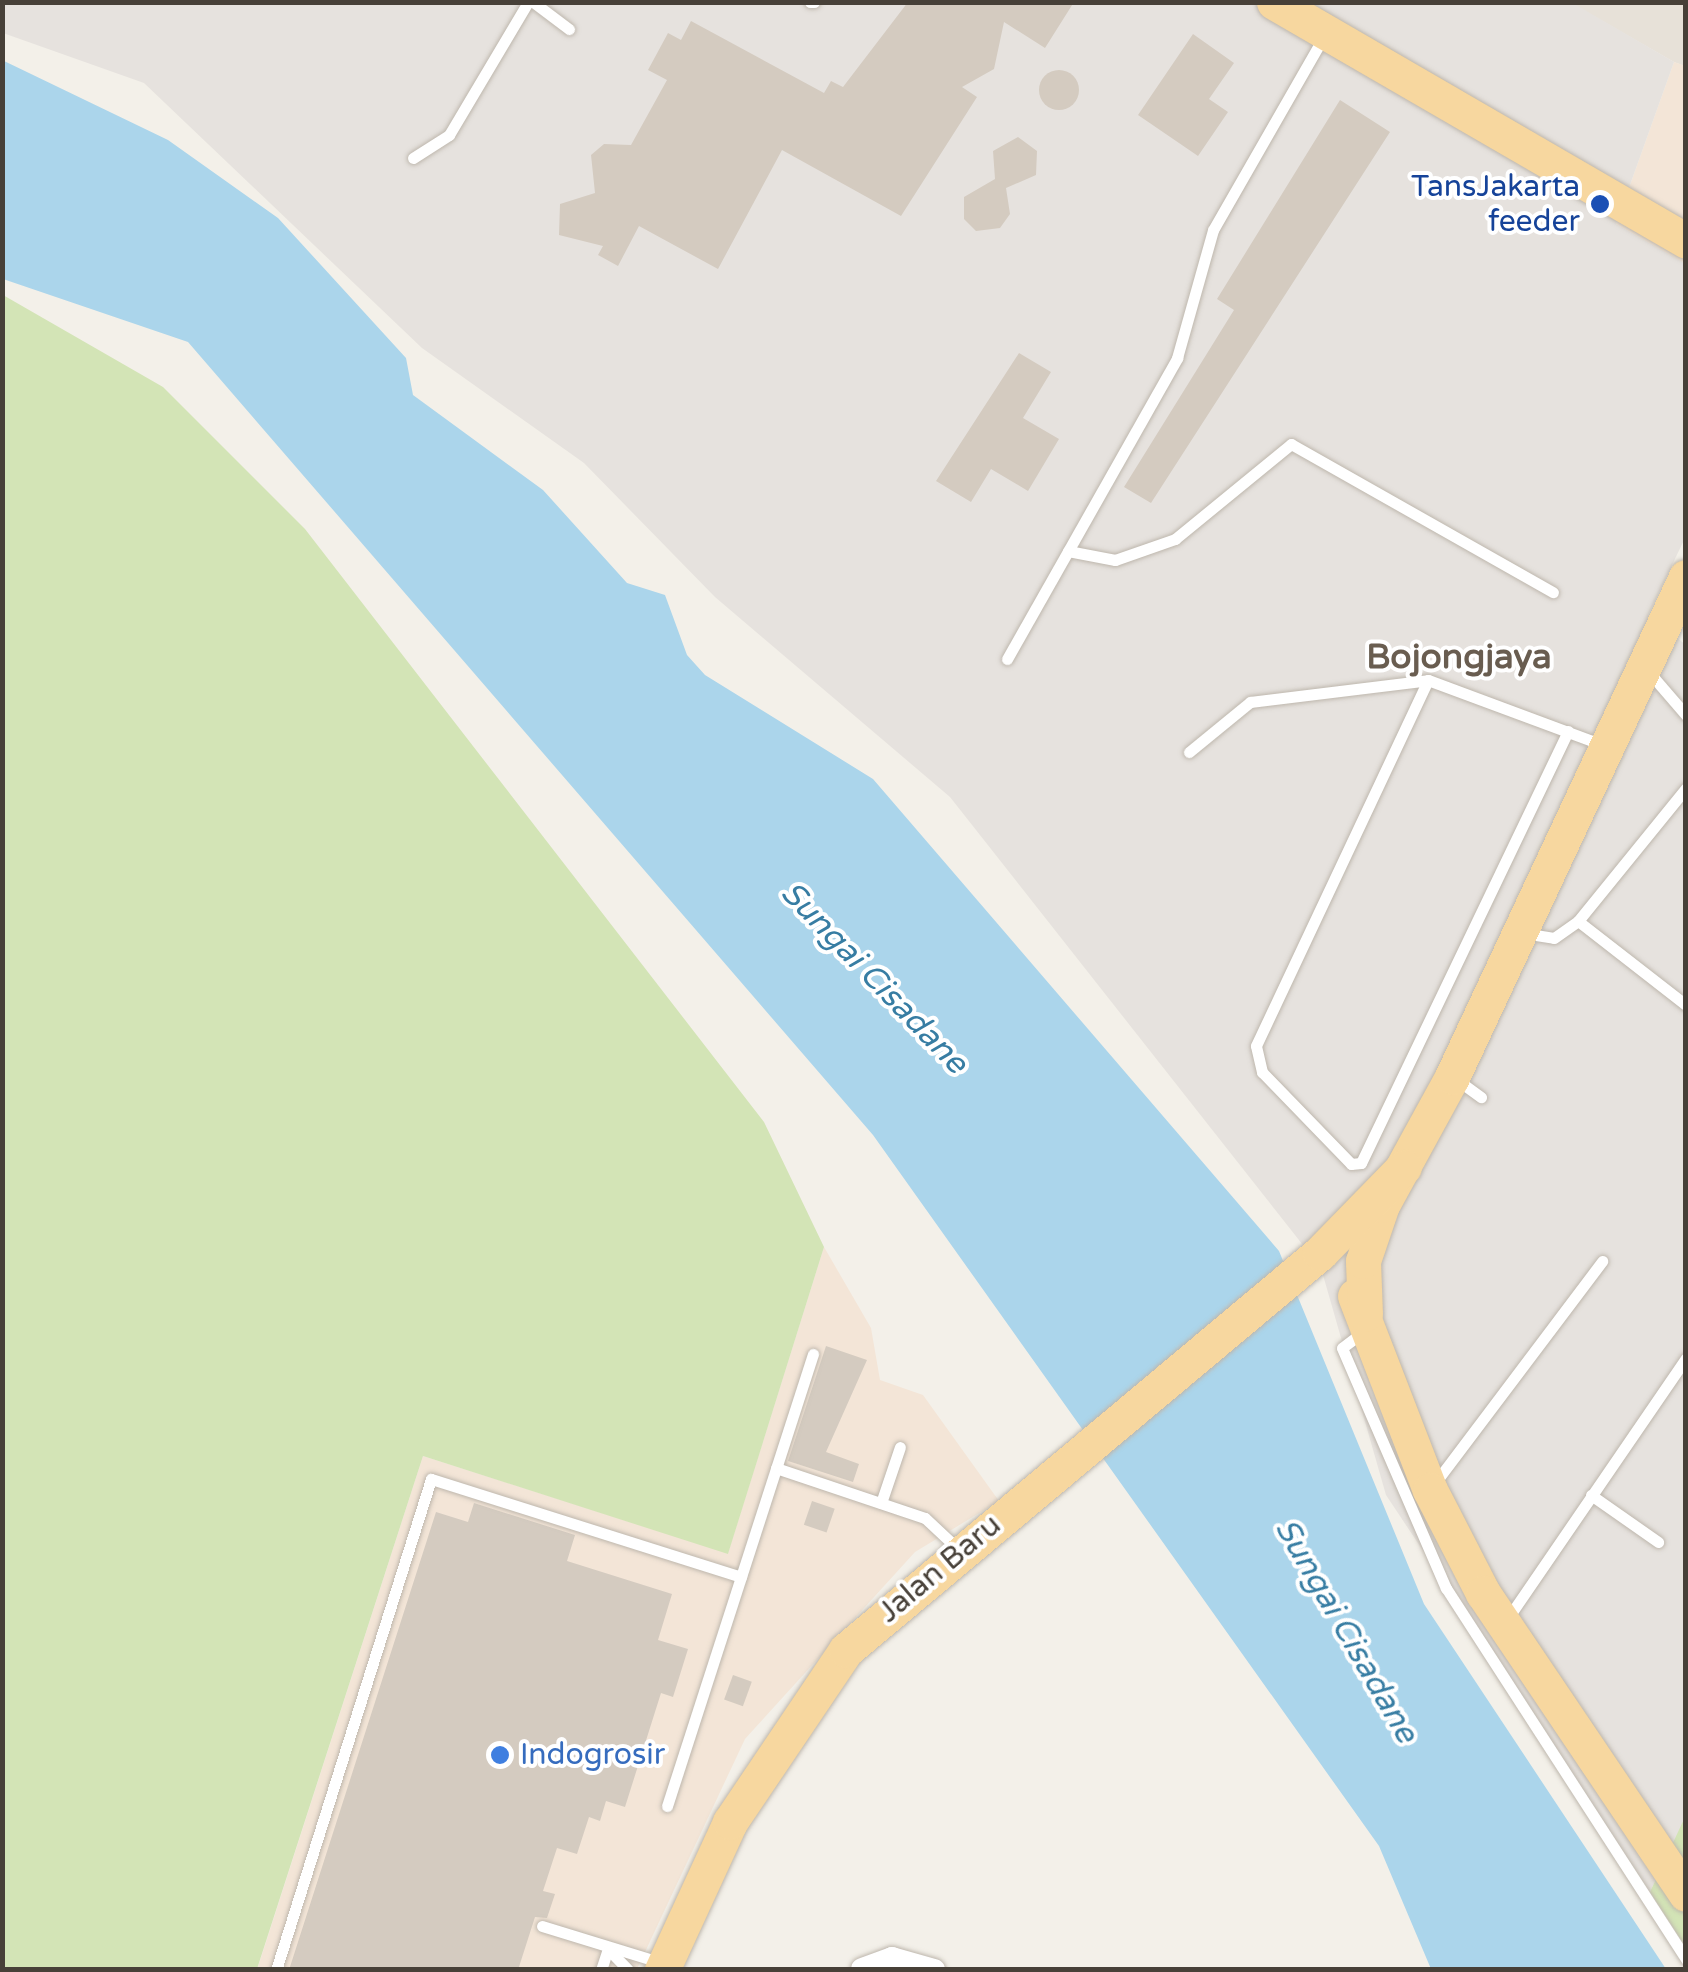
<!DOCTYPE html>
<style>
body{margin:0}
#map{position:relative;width:1688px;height:1972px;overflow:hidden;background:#f3f0e9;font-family:"Varela Round",sans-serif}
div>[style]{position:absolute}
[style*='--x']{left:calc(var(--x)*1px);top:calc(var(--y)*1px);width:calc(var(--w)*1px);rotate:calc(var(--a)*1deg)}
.residential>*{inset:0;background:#e7e1d8}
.commercial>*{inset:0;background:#f3e5d7}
.industrial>*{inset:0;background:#e6e2de}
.green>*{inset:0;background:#d3e4b6}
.water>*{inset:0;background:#abd5eb}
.building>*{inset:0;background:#d4cbc0;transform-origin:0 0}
.round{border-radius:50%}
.roads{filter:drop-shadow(0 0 2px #beb7ad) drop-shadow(0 0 2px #beb7ad)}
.lane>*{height:11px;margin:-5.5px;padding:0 5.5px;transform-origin:5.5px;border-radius:5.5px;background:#fff}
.street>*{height:22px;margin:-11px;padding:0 11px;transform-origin:11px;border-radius:11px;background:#fff}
.primary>*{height:35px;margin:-17.5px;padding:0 17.5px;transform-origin:17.5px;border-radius:17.5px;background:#f7d79f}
.dots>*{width:28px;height:28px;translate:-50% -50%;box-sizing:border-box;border:5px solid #fff;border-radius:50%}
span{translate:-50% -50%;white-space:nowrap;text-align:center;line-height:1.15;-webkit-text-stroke:8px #fff;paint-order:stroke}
.transit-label{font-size:30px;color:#164399}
.right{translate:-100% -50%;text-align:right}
.street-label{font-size:30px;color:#474038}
.shop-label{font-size:30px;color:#366cbe}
.left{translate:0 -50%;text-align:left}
.water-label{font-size:32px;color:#377da3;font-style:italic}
.quarter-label{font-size:35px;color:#695d50;font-weight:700}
.frame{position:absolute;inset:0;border:5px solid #474038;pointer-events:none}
</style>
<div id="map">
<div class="residential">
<div style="clip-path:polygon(1571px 3px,1685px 3px,1685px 66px,1674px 62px)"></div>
</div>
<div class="commercial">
<div style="clip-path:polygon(1674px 62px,1685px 66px,1685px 264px,1616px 224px)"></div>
<div style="clip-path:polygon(824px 1247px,871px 1328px,880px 1380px,923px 1395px,999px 1501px,915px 1552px,745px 1739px,637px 1969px,257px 1970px,423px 1456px,728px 1553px)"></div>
</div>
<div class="industrial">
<div style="clip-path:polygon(3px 2px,1571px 2px,1674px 62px,1616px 224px,1686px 264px,1685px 538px,1648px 615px,1686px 645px,1686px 1817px,1650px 1892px,1386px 1495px,1321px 1268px,950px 797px,715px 597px,584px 463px,422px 348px,144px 83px,3px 33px)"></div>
</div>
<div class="green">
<div style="clip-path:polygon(3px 295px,163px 387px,305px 529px,764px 1122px,824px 1247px,728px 1554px,423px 1456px,257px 1969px,3px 1969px)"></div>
<div style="clip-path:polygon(1685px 1817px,1685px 1946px,1650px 1892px)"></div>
</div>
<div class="water">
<div style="clip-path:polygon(2px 60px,168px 140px,278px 218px,406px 358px,413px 395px,543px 490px,627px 583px,665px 595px,687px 655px,705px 675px,873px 779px,1279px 1251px,1424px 1604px,1666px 1969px,1431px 1969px,1379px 1846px,873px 1135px,188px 342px,3px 279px)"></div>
</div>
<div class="building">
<div style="clip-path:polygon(908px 2px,1074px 2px,1045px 48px,1004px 22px,994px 69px,962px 87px,977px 97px,901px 216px,782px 150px,718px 269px,639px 226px,618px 266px,598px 255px,603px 246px,559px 235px,560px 204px,595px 193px,591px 155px,604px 144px,631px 145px,667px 80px,648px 70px,668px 33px,681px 40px,691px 21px,824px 93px,831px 81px,843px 87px)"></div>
<div style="clip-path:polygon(1193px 34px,1234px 63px,1209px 99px,1228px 112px,1198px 156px,1138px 115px)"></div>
<div class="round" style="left:1039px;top:70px;width:40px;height:40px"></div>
<div style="clip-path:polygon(1340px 100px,1390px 132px,1151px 503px,1124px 487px,1234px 310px,1217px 299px)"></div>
<div style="clip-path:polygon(1018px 137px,1037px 151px,1036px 175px,1006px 188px,1010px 214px,1000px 228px,976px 231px,964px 219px,964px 197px,995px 179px,993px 151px)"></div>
<div style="clip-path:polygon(1019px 353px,1051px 372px,1023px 418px,1059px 439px,1028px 491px,991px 469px,971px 502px,936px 481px)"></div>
<div style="clip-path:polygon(826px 1346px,867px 1360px,826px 1452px,859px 1464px,853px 1482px,788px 1461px)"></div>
<div style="left:812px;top:1501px;width:24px;height:25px;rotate:19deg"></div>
<div style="clip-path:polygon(474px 1503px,575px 1535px,567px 1561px,672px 1594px,658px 1640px,688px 1649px,673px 1697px,661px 1693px,625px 1807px,606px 1801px,600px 1821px,589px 1817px,577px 1854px,557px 1848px,543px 1891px,555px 1894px,547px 1918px,535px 1917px,518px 1970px,289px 1970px,436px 1512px,468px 1522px)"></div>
<div style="left:733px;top:1675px;width:20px;height:26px;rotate:20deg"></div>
</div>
<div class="roads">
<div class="lane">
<div style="--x:533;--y:2;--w:45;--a:36.9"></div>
<div style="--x:810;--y:2;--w:4;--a:0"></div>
<div style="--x:413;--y:158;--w:43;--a:-32.6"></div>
<div style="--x:449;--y:135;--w:155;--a:-59.3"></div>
<div style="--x:1068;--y:551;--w:48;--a:10.8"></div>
<div style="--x:1115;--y:560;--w:64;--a:-19.3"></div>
<div style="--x:1175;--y:539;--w:150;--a:-39.3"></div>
<div style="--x:1291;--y:444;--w:301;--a:29.5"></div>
<div style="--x:1007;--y:659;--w:346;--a:-60.5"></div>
<div style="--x:1177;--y:358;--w:133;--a:-74.3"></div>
<div style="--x:1213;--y:230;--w:224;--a:-60.2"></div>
<div style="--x:1648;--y:671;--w:58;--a:49.2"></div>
<div style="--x:1428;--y:680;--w:404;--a:115.2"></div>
<div style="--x:1256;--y:1046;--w:27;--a:77"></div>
<div style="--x:1262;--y:1072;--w:128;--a:45.9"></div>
<div style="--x:1351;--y:1164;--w:10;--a:-6"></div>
<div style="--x:1361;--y:1163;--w:479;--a:-64.4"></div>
<div style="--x:1189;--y:752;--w:79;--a:-39.3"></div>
<div style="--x:1250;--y:702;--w:179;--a:-7"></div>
<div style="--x:1428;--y:680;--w:187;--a:20.4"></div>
<div style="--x:1578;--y:921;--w:171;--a:-50.9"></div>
<div style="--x:1523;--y:933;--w:31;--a:9"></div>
<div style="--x:1554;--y:938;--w:29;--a:-35"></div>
<div style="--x:1578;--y:921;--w:137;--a:37.9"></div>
<div style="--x:1456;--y:1079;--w:31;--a:36"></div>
<div style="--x:1363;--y:1332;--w:26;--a:143"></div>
<div style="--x:1342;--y:1348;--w:262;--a:66.6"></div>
<div style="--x:1446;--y:1588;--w:442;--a:57.1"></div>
<div style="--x:776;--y:1468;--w:157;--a:18.6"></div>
<div style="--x:925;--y:1518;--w:45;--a:43.2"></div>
<div style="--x:1435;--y:1483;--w:278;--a:-53"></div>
<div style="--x:1591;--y:1495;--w:82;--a:35"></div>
<div style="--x:881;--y:1503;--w:59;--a:-71.3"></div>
<div style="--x:1508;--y:1618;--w:315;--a:-55.6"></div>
<div style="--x:667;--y:1806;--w:475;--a:-72.1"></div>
<div style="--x:542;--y:1926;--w:126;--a:17.1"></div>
<div style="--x:608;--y:1949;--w:29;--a:46"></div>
<div style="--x:276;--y:1970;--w:515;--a:-72.48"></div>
<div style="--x:431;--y:1479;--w:325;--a:17.5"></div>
<div style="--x:601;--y:1970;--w:22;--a:-72"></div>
</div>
<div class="street">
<div style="--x:862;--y:1969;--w:32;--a:-20"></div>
<div style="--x:892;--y:1958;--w:44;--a:15.9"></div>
</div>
<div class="primary">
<div style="--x:1274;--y:2;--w:476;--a:30.1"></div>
<div style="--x:1355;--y:1296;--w:208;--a:68.9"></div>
<div style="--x:1430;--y:1490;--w:116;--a:62.8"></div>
<div style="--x:1483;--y:1593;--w:363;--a:56"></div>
<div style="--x:1365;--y:1314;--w:53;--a:-92.2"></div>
<div style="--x:1363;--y:1261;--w:59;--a:-71.3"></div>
<div style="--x:1382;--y:1205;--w:146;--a:-61.3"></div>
<div style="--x:1452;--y:1077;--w:552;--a:-64.92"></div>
<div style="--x:662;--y:1970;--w:163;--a:-65.3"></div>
<div style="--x:730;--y:1822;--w:207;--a:-56"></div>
<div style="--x:846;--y:1650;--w:618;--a:-39.95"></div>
<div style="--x:1320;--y:1253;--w:120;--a:-45.7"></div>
</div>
</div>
<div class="dots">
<div style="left:1600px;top:204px;background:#1a4fb4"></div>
<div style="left:500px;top:1755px;background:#3f7fe0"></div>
</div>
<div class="transit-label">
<span class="right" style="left:1580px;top:204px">TansJakarta<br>feeder</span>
</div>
<div class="street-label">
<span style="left:940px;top:1569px;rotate:-40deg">Jalan Baru</span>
</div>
<div class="shop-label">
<span class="left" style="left:520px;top:1755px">Indogrosir</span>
</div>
<div class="water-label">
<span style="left:874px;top:978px;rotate:46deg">Sungai Cisadane</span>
<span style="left:1346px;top:1631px;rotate:60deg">Sungai Cisadane</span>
</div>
<div class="quarter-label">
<span style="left:1459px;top:657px">Bojongjaya</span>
</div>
<div class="frame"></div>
</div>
